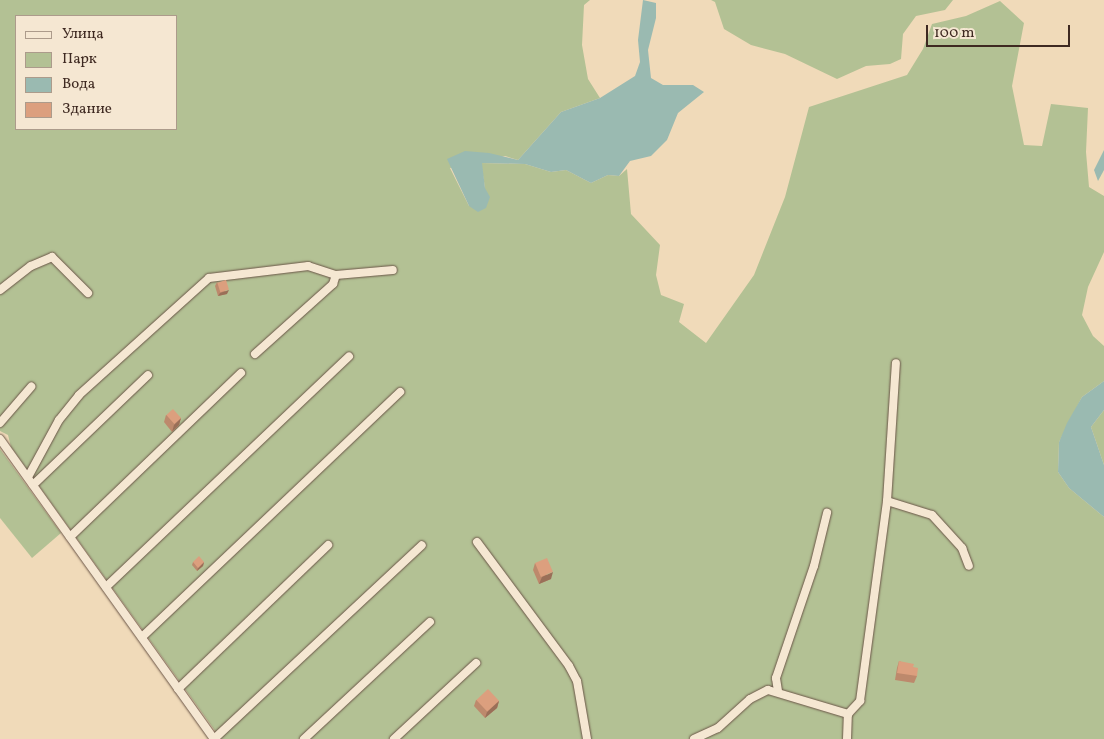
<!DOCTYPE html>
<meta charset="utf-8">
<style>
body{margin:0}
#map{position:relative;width:1104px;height:739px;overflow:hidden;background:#f0dab9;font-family:Vollkorn,serif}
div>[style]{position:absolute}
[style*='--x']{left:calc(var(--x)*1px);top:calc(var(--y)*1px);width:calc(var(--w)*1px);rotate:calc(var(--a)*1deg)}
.green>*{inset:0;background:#b3c194}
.water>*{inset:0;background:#9abab1}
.roads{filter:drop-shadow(0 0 1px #6a5547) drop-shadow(0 0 1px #6a5547)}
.minor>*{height:8px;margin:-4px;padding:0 4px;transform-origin:4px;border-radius:4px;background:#f5e7d2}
.wall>*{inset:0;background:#bd896c}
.shaded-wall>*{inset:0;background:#9a6f58}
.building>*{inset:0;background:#dc9f7e;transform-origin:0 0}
span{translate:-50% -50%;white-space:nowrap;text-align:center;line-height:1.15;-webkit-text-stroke:5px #f5e7d2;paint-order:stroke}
.legend{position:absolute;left:15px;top:15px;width:162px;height:115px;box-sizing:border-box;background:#f5e7d2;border:1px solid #ac9b8b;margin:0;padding:6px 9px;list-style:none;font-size:15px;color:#3e2921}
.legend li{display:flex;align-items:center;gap:10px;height:25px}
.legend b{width:25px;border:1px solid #ac9b8b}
.scale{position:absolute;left:926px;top:25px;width:144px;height:22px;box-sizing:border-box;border:2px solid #3e2921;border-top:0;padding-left:6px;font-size:15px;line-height:18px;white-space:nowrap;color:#3e2921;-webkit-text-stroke:4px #f5e7d2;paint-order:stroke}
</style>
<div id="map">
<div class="green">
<div style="clip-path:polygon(evenodd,0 0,590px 0,584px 5px,582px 45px,588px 79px,600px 98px,561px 112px,518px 160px,505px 156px,450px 168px,469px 206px,485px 188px,481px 163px,525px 164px,551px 172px,566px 170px,591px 183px,608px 175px,619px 176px,627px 169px,631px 214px,660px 245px,656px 275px,661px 295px,684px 304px,679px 322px,706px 343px,754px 275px,785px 197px,809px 107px,907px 75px,923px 49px,932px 24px,966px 16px,1000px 1px,1024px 23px,1012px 86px,1024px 145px,1042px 146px,1051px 104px,1088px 108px,1086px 152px,1089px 187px,1104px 196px,1104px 252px,1088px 287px,1082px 315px,1093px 336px,1104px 346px,1104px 381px,1082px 397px,1059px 442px,1058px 472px,1069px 488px,1104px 517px,1104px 739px,221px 739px,11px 447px,8px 435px,0 431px,0 0,16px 16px,176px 16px,176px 129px,16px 129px,16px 16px)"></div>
<div style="clip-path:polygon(711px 0,953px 0,945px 10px,916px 16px,903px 34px,901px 59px,890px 64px,866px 66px,837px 79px,785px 54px,751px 45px,724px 29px,715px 2px)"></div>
<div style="clip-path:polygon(1104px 410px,1104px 465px,1091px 427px)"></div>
<div style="clip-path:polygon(0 449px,61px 533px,32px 558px,0 518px)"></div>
</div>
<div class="water">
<div style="clip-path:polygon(643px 0,656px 3px,656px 18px,648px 50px,651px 78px,663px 85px,693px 85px,704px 92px,678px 113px,667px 140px,651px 156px,630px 161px,619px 176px,608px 175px,591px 183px,566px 170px,551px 172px,525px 164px,482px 163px,485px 188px,490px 197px,486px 208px,478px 212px,469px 206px,447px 159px,465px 151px,489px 153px,518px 160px,561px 112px,600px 98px,635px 76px,640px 62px,638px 40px)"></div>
<div style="clip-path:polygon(1104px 150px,1104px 170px,1098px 181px,1094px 170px)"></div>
<div style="clip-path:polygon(1104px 381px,1104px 410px,1091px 427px,1104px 465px,1104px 517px,1069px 488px,1058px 472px,1059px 442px,1067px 423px,1082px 397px)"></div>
</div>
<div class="roads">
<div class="minor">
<div style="--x:0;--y:290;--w:39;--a:-38"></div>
<div style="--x:31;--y:266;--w:23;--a:-23"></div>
<div style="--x:52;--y:257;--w:51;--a:45"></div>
<div style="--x:255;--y:354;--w:105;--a:-41.9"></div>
<div style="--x:333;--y:284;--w:9;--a:-72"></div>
<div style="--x:0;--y:423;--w:48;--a:-49.3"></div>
<div style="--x:0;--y:439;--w:369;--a:54.5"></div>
<div style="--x:28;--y:477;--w:65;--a:-61.5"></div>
<div style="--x:59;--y:420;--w:32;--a:-51"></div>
<div style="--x:79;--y:395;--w:175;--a:-42"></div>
<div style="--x:209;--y:278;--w:100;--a:-6.9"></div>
<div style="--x:308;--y:266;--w:29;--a:18"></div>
<div style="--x:336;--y:275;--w:57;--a:-5"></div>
<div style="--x:33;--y:485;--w:159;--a:-43.7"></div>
<div style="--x:887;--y:501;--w:47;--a:17.3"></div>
<div style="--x:932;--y:515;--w:45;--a:47.7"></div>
<div style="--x:962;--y:548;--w:19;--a:69"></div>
<div style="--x:70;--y:537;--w:237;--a:-43.8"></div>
<div style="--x:477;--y:542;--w:154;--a:53.4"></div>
<div style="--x:569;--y:666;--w:17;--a:62"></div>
<div style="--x:577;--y:681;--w:59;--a:80.2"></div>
<div style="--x:106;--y:587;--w:335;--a:-43.5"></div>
<div style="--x:142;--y:637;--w:356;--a:-43.5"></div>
<div style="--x:178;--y:689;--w:208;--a:-43.8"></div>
<div style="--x:778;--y:691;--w:13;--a:-99"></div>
<div style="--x:776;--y:678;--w:118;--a:-71.3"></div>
<div style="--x:814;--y:566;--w:55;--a:-76.2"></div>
<div style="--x:214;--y:739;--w:284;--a:-43"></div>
<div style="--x:304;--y:739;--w:172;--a:-42.9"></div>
<div style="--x:394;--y:739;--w:112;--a:-42.8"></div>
<div style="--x:694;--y:739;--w:26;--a:-25"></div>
<div style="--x:718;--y:728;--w:43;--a:-42.2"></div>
<div style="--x:750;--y:699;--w:20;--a:-27"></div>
<div style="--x:768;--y:690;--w:84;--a:16.7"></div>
<div style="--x:847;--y:739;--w:25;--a:-88"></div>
<div style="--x:848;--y:714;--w:18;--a:-47"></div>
<div style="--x:860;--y:701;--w:202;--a:-82.3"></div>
<div style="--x:887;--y:501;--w:138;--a:-86.3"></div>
</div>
</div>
<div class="wall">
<div style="clip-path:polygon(217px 282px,227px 294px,218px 296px,215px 286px)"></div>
<div style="clip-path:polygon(166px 415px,181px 418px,179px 425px,172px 432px,164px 422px)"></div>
<div style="clip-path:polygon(193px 562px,204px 562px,203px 566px,197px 571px,192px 565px)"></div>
<div style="clip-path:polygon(535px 563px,551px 579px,539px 584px,533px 570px)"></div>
<div style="clip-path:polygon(899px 661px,913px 667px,917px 676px,914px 683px,895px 680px,897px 668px)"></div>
<div style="clip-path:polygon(476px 700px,499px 701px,497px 708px,485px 718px,474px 706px)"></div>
</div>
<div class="shaded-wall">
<div style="clip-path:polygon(229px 290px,227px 294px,218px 296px,220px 293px)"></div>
<div style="clip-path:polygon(181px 418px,179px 425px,172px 432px,174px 425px)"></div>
<div style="clip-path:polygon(204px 562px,203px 566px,197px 571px,198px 568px)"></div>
<div style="clip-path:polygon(553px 572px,551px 579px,539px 584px,542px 577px)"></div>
<div style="clip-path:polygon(499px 701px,497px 708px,485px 718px,487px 712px)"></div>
</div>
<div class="building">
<div style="left:226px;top:280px;width:10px;height:9px;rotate:73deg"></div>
<div style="left:173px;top:409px;width:12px;height:9px;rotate:48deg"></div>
<div style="clip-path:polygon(199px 556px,204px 562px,198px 568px,193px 562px)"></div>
<div style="left:547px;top:558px;width:15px;height:13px;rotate:67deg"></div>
<div style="clip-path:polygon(899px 661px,914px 664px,913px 667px,918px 668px,917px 676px,897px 673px)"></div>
<div style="left:488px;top:689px;width:16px;height:16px;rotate:47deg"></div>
</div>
<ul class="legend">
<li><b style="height:6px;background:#f5e7d2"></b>Улица</li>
<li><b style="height:14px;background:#b3c194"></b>Парк</li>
<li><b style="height:14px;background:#9abab1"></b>Вода</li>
<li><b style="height:14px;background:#dc9f7e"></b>Здание</li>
</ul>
<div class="scale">100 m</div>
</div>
